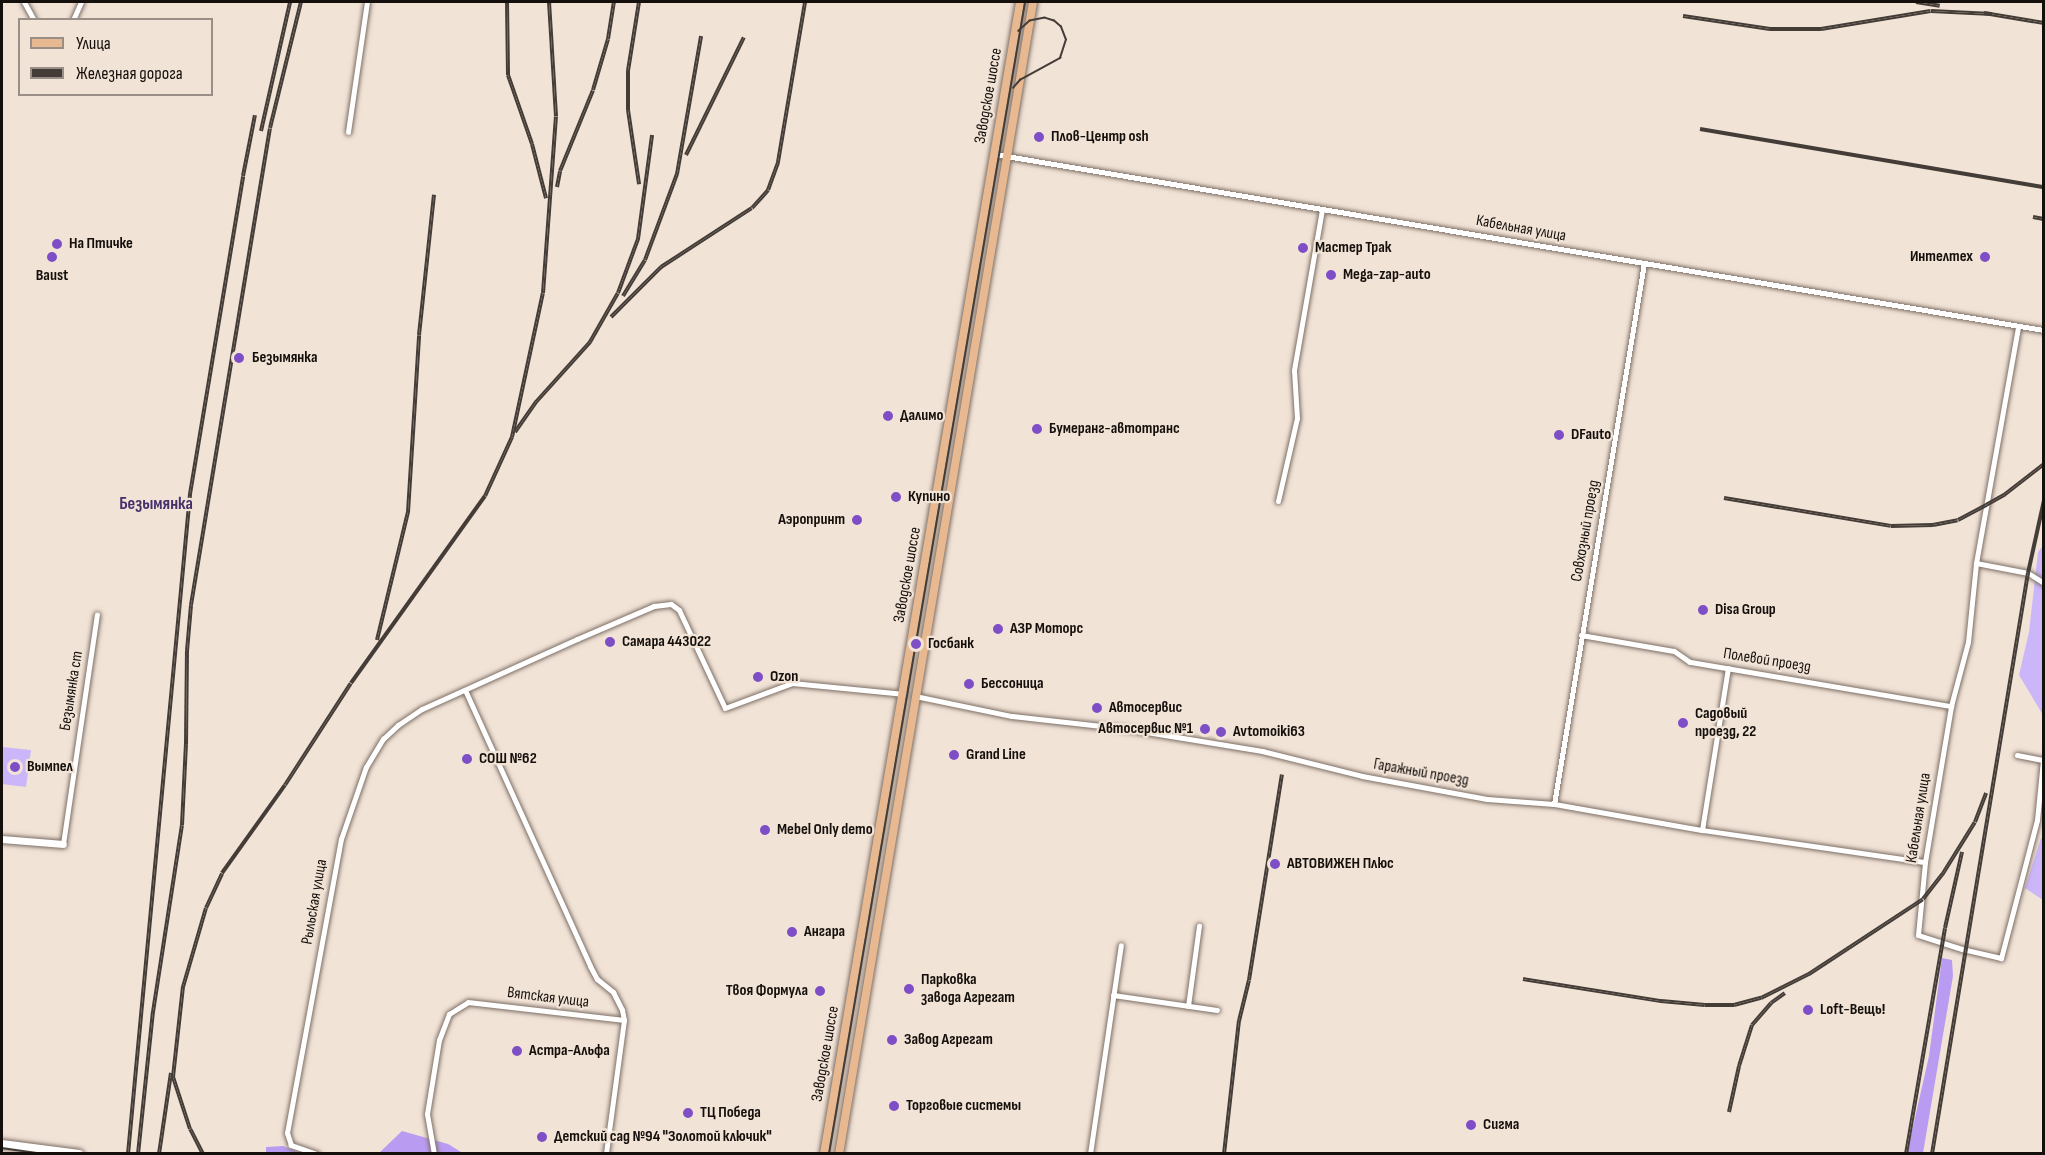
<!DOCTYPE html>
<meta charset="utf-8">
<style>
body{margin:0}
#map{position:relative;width:2045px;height:1155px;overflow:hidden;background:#f2e3d7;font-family:"Sofia Sans Condensed",sans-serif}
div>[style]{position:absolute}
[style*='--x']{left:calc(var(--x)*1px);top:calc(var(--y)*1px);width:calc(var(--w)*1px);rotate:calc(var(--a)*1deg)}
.green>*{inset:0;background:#cbb6fa}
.forest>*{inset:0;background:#b99cf1}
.roads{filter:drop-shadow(0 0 2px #7d6f65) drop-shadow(0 0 2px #7d6f65)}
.minor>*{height:5px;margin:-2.5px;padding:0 2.5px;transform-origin:2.5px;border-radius:2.5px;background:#fff}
.tertiary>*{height:7px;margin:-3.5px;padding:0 3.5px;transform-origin:3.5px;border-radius:3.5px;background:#fff}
.secondary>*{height:8px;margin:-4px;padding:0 4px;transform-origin:4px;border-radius:4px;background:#fff}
.primary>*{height:8px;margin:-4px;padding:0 4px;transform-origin:4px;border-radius:4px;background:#e8b991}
.tram>*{height:1.5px;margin:-0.75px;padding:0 0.75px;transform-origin:0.75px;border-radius:0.75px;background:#443d37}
.rail>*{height:4px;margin-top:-2px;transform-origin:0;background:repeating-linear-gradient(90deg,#f2e3d7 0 4.5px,#443d37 0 9px);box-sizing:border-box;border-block:2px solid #443d37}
.dots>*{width:16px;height:16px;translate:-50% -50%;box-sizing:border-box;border:3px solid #f2e3d7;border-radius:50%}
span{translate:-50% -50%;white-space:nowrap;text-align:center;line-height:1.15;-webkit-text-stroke:4.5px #f2e3d7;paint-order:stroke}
.street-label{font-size:16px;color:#15100c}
.poi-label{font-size:16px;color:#15100c;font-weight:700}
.left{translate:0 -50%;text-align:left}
.right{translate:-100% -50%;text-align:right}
.neighbourhood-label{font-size:18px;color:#47316c;font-weight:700}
.frame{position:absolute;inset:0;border:3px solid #15100c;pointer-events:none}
.legend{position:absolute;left:18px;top:18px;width:195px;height:78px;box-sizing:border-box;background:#f2e3d7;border:2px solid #9a8f86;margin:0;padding:8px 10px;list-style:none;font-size:18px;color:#15100c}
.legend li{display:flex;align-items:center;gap:12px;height:30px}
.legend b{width:30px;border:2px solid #9a8f86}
</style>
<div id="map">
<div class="green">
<div style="clip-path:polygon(2042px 547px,2044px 548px,2043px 715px,2019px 675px,2029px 632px,2038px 552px)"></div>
<div style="clip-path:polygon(2px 747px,31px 750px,26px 787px,2px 784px)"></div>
<div style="clip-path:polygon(2041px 838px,2044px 839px,2043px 900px,2025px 888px)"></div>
</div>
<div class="forest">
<div style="clip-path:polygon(1942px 958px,1952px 960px,1953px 976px,1923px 1153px,1907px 1153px,1929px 1056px)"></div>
<div style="clip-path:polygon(402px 1131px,448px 1144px,461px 1152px,378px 1154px)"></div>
<div style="clip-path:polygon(283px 1146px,300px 1153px,301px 1153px,266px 1153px,266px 1147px)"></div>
</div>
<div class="roads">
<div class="minor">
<div style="--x:24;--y:2;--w:21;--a:61"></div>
<div style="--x:73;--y:20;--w:20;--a:-66"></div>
<div style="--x:348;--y:132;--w:131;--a:-81.7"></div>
<div style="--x:994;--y:154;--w:1065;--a:9.52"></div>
<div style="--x:1278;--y:501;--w:85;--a:-77.1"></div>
<div style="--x:1297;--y:418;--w:48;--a:-93.6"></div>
<div style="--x:1294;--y:370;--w:163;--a:-80.1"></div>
<div style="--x:1976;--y:563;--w:53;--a:10.9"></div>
<div style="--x:2028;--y:573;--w:19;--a:32"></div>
<div style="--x:1581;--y:635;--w:94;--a:9.8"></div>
<div style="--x:1674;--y:651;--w:19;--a:35"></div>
<div style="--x:1690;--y:662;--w:265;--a:9.6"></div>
<div style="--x:465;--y:690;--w:303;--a:65.6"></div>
<div style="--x:590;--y:966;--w:15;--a:62"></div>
<div style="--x:597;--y:979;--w:21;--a:39"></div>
<div style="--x:613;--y:992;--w:20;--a:63"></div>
<div style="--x:622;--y:1010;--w:10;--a:79"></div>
<div style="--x:624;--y:1020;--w:135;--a:97.7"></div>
<div style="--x:915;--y:696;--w:99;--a:11.7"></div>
<div style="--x:1012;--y:716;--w:117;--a:6.4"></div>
<div style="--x:1128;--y:729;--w:136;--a:9.3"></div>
<div style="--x:1262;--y:751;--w:103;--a:14"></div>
<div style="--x:1362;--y:776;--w:127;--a:10.4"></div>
<div style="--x:1487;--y:799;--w:67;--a:4.3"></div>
<div style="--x:1554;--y:804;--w:150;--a:10"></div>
<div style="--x:1702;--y:830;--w:225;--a:8.2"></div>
<div style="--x:2017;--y:755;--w:26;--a:11"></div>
<div style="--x:2043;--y:760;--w:60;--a:95.7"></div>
<div style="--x:2037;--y:820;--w:143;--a:104.6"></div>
<div style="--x:2001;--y:958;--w:37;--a:-167"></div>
<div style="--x:1965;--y:950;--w:49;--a:-162.3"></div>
<div style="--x:1918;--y:935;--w:73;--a:-84.5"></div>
<div style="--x:1925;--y:862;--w:158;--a:-80.5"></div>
<div style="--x:1951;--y:706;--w:66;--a:-75.1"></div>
<div style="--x:1968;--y:642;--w:79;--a:-84.2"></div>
<div style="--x:1976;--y:563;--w:240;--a:-79.9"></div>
<div style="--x:1554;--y:804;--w:548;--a:-80.55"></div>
<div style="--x:1702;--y:830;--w:164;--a:-80.9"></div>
<div style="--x:63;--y:844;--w:232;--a:-81.6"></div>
<div style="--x:1113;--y:995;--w:105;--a:8.2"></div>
<div style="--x:1188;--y:1006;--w:81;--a:-82.2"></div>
<div style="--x:317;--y:1154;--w:28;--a:-161"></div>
<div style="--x:291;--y:1145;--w:13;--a:-108"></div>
<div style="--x:287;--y:1133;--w:299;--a:-79.6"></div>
<div style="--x:341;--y:839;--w:76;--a:-70.9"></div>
<div style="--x:366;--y:767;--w:33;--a:-59"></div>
<div style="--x:383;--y:739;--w:21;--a:-43"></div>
<div style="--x:398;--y:725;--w:29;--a:-34"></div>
<div style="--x:422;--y:709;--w:170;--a:-24.3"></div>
<div style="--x:577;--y:639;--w:84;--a:-23.2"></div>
<div style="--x:654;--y:606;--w:17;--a:-7"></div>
<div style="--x:671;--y:604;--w:10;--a:37"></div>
<div style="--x:679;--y:610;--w:108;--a:64.9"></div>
<div style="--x:725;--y:708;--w:72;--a:-20.5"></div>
<div style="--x:792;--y:683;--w:113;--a:5.6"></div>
<div style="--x:434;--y:1154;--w:41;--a:-99.9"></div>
<div style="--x:427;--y:1114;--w:75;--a:-80.8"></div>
<div style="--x:439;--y:1040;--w:28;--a:-69"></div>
<div style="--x:449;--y:1014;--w:22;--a:-32"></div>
<div style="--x:468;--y:1002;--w:157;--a:6.6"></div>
<div style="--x:1090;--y:1154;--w:211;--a:-81.6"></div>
</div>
<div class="tertiary">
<div style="--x:2;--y:839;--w:61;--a:4.7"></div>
</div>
<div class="secondary">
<div style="--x:2;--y:1144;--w:78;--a:7.4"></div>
</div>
<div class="primary">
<div style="--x:824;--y:1154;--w:1169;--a:-80.34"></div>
<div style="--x:839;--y:1154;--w:1168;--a:-80.44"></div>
</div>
</div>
<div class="tram">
<div style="--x:1013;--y:88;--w:11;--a:-49"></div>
<div style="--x:1020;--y:80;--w:46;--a:-28.8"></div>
<div style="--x:1060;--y:58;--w:19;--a:-72"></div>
<div style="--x:1066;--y:40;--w:14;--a:-111"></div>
<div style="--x:1061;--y:27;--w:9;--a:-139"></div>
<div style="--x:1054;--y:21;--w:9;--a:-162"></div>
<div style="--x:1045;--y:18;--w:15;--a:169"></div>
<div style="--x:1030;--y:21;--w:15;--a:138"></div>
<div style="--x:2;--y:1148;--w:42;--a:8.1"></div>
<div style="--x:829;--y:1154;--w:1169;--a:-80.34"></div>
</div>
<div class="rail">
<div style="--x:507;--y:2;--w:73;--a:89.2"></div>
<div style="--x:508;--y:75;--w:73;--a:70.8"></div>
<div style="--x:532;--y:144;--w:56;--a:75.5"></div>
<div style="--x:639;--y:2;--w:70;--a:99.1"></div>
<div style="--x:628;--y:71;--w:39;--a:90"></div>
<div style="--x:628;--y:110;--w:75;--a:81.5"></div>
<div style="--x:1916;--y:2;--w:24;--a:9"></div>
<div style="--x:1984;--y:13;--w:61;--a:9.5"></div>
<div style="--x:1683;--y:16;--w:88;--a:8.5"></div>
<div style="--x:1770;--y:29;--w:51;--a:0"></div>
<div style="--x:1821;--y:29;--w:111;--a:-9.3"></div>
<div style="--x:1931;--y:11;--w:61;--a:2.8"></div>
<div style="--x:1700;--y:129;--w:349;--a:9.6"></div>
<div style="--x:261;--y:131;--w:132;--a:-77.3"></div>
<div style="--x:686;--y:155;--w:131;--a:-63.8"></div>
<div style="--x:557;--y:187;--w:16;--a:-79"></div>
<div style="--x:560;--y:171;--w:87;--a:-67.8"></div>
<div style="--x:593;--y:90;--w:53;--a:-73.6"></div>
<div style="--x:608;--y:39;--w:37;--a:-81"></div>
<div style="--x:2033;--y:217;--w:11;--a:10"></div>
<div style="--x:623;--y:296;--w:42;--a:-58.6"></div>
<div style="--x:645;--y:260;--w:92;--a:-69.6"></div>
<div style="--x:677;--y:174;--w:140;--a:-80.1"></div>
<div style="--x:611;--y:317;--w:71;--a:-45"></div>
<div style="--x:661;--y:267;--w:108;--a:-33"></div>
<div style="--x:752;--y:208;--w:24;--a:-48"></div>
<div style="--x:768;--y:190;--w:30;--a:-70"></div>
<div style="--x:778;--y:162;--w:162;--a:-80.4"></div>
<div style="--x:515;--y:432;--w:37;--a:-55"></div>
<div style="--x:536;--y:402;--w:81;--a:-48"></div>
<div style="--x:590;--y:342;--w:56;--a:-60.3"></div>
<div style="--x:618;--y:293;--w:58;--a:-69.7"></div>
<div style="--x:638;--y:239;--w:105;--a:-82.3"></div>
<div style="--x:1724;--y:498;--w:169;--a:9.5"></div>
<div style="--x:1891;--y:526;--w:42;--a:-1.4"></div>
<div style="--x:1933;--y:525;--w:25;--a:-11"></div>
<div style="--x:1958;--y:520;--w:32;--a:-28"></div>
<div style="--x:1986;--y:505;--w:21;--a:-29"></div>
<div style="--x:2004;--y:495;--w:51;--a:-37.8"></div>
<div style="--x:377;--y:640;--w:132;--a:-76.4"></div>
<div style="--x:408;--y:512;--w:177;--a:-86.4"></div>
<div style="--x:419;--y:335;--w:141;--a:-83.9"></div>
<div style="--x:1523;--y:979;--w:140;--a:9.1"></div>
<div style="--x:1661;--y:1001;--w:44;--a:5.2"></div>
<div style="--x:1705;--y:1005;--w:29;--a:0"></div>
<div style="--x:1734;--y:1005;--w:28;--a:-15"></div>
<div style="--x:1761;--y:998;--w:54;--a:-26.6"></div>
<div style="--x:1809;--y:974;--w:136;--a:-33.3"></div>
<div style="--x:1923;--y:899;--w:31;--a:-52"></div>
<div style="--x:1942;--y:875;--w:62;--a:-58.1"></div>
<div style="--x:1975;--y:822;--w:31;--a:-69"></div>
<div style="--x:1729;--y:1112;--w:47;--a:-77.7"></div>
<div style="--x:1739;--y:1066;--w:43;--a:-72.4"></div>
<div style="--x:1752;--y:1025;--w:29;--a:-49"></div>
<div style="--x:1771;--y:1003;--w:17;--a:-36"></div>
<div style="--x:128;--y:1154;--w:663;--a:-84.63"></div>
<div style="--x:190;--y:494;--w:322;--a:-80.5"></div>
<div style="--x:243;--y:176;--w:62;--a:-78.9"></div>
<div style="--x:138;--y:1154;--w:143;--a:-84"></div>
<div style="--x:153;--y:1012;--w:189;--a:-81.2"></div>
<div style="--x:182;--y:825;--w:81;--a:-87.2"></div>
<div style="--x:186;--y:744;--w:93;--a:-89.4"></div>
<div style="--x:187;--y:651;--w:46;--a:-85"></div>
<div style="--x:191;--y:605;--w:483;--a:-80.6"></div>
<div style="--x:270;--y:128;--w:130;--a:-76.2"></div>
<div style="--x:159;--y:1154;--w:82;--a:-81.6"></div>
<div style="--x:203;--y:1154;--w:28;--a:-117"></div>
<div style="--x:190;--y:1129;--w:55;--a:-108.1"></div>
<div style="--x:173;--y:1077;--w:91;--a:-83.7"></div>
<div style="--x:183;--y:987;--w:82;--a:-73.8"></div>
<div style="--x:206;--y:908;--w:38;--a:-65"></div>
<div style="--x:222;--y:873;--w:108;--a:-54.4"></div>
<div style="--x:285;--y:785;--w:121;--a:-57.1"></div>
<div style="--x:351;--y:683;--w:230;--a:-54.4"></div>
<div style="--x:485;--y:496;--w:65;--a:-65.4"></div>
<div style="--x:512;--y:437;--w:147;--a:-77.9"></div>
<div style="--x:543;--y:293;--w:177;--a:-85.8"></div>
<div style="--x:556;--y:116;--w:114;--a:-93.5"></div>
<div style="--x:1224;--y:1154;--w:134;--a:-83.6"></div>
<div style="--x:1239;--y:1021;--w:42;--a:-76.3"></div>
<div style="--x:1249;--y:980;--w:208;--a:-80.9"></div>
<div style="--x:1906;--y:1154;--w:229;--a:-80.2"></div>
<div style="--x:1945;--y:928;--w:78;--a:-77.4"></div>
<div style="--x:1932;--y:1154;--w:589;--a:-80.62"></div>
<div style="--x:2028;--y:573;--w:75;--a:-77.6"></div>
</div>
<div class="dots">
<div style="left:1039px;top:137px;background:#7e4ec6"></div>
<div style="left:57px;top:244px;background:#7e4ec6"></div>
<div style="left:1303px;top:248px;background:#7e4ec6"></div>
<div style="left:52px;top:257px;background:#7e4ec6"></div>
<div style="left:1985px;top:257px;background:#7e4ec6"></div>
<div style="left:1331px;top:275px;background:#7e4ec6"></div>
<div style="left:239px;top:358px;background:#7e4ec6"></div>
<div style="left:888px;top:416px;background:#7e4ec6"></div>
<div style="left:1037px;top:429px;background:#7e4ec6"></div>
<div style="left:1559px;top:435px;background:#7e4ec6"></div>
<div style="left:896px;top:497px;background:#7e4ec6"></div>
<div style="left:857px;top:520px;background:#7e4ec6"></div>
<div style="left:1703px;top:610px;background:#7e4ec6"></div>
<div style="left:998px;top:629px;background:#7e4ec6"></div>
<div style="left:610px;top:642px;background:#7e4ec6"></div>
<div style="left:916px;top:644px;background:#7e4ec6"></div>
<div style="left:758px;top:677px;background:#7e4ec6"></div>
<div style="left:969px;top:684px;background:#7e4ec6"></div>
<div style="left:1097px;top:708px;background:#7e4ec6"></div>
<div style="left:1683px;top:723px;background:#7e4ec6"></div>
<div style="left:1205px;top:729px;background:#7e4ec6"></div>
<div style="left:1221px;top:732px;background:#7e4ec6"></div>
<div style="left:954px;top:755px;background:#7e4ec6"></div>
<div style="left:467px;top:759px;background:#7e4ec6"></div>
<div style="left:15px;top:767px;background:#7e4ec6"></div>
<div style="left:765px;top:830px;background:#7e4ec6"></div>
<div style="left:1275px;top:864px;background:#7e4ec6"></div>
<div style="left:792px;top:932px;background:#7e4ec6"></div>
<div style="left:909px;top:989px;background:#7e4ec6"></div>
<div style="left:820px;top:991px;background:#7e4ec6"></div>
<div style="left:1808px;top:1010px;background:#7e4ec6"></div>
<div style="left:892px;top:1040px;background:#7e4ec6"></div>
<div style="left:517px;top:1051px;background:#7e4ec6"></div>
<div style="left:894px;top:1106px;background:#7e4ec6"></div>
<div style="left:688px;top:1113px;background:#7e4ec6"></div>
<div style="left:1471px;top:1125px;background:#7e4ec6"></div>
<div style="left:542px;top:1137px;background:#7e4ec6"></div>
</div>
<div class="street-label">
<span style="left:989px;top:96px;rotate:-80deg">Заводское шоссе</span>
<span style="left:1521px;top:229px;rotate:10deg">Кабельная улица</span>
<span style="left:1586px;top:531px;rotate:-80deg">Совхозный проезд</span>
<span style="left:908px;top:575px;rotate:-80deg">Заводское шоссе</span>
<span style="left:1767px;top:661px;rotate:9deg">Полевой проезд</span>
<span style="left:72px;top:691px;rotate:-81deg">Безымянка ст</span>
<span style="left:1421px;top:773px;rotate:10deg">Гаражный проезд</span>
<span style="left:1919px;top:818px;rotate:-81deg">Кабельная улица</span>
<span style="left:315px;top:902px;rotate:-80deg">Рыльская улица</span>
<span style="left:548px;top:998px;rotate:7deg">Вятская улица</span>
<span style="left:826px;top:1054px;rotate:-80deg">Заводское шоссе</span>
</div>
<div class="poi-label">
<span class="left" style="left:1051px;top:137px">Плов-Центр osh</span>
<span class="left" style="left:69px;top:244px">На Птичке</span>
<span class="left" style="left:1315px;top:248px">Мастер Трак</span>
<span class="right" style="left:1973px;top:257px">Интелтех</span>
<span class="left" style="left:1343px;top:275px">Mega-zap-auto</span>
<span style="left:52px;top:276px">Baust</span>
<span class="left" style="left:252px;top:358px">Безымянка</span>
<span class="left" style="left:900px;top:416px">Далимо</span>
<span class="left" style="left:1049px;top:429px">Бумеранг-автотранс</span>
<span class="left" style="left:1571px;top:435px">DFauto</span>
<span class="left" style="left:908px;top:497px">Купино</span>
<span class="right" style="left:845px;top:520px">Аэропринт</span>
<span class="left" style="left:1715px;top:610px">Disa Group</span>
<span class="left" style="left:1010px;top:629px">АЗР Моторс</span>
<span class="left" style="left:622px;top:642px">Самара 443022</span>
<span class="left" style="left:928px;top:644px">Госбанк</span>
<span class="left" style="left:770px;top:677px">Ozon</span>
<span class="left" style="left:981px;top:684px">Бессоница</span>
<span class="left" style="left:1109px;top:708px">Автосервис</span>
<span class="left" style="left:1695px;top:723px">Садовый<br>проезд, 22</span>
<span class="right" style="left:1193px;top:729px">Автосервис №1</span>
<span class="left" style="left:1233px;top:732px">Avtomoiki63</span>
<span class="left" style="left:966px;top:755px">Grand Line</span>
<span class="left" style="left:479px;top:759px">СОШ №62</span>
<span class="left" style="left:27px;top:767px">Вымпел</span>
<span class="left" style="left:777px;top:830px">Mebel Only demo</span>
<span class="left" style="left:1287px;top:864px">АВТОВИЖЕН Плюс</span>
<span class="left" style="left:804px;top:932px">Ангара</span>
<span class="left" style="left:921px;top:989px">Парковка<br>завода Агрегат</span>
<span class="right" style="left:808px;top:991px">Твоя Формула</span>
<span class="left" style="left:1820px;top:1010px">Loft-Вещь!</span>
<span class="left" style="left:904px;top:1040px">Завод Агрегат</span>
<span class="left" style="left:529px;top:1051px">Астра-Альфа</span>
<span class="left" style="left:906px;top:1106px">Торговые системы</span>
<span class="left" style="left:700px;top:1113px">ТЦ Победа</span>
<span class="left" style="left:1483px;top:1125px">Сигма</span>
<span class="left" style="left:554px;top:1137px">Детский сад №94 "Золотой ключик"</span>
</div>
<div class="neighbourhood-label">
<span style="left:156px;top:504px">Безымянка</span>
</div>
<div class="frame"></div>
<ul class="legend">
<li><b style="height:8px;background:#e8b991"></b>Улица</li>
<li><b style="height:8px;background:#443d37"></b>Железная дорога</li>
</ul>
</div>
